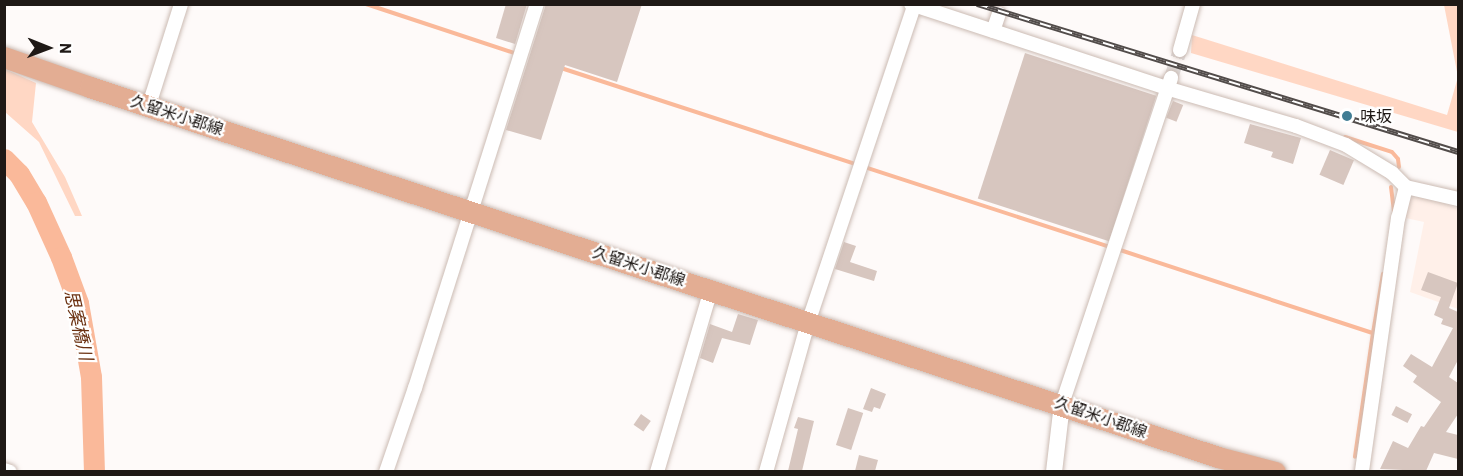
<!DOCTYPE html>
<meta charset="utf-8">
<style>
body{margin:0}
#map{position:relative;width:1463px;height:476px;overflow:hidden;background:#fefaf9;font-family:Barlow,"Noto Sans JP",sans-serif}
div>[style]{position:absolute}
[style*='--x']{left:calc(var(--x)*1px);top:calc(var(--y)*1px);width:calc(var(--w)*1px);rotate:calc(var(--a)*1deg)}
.built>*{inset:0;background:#fff0e9}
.green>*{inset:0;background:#ffd7c4}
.stream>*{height:4px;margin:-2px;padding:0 2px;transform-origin:2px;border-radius:2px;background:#fab99a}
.river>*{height:21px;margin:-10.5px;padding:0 10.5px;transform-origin:10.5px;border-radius:10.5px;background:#fab99a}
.building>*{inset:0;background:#d7c6bf;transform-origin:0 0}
.minor-tunnel>*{height:14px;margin-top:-7px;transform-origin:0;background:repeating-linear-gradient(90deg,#ddd8d7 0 14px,transparent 0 21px)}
.roads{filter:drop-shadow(0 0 2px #cbbbb3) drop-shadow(0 0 2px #cbbbb3)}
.minor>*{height:14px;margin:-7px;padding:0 7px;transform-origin:7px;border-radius:7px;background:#fff}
.tertiary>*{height:16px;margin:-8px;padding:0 8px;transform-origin:8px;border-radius:8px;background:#fff}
.primary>*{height:21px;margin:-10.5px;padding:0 10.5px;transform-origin:10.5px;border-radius:10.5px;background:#e3ad93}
.rail>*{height:6px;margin-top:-3px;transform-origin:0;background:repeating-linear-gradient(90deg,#fff 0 11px,#524c4a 0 22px);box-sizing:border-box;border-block:2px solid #524c4a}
.dots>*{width:16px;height:16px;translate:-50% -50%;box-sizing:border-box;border:3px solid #fff;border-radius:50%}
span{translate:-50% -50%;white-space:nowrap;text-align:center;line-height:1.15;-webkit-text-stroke:4.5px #fff;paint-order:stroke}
.street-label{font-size:16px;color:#1f1916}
.poi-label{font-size:16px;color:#1f1916}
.left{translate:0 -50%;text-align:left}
.water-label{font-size:18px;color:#6b3111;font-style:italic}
.frame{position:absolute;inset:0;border:6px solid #1f1916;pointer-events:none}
.north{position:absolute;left:18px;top:18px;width:60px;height:60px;-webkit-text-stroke:4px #fff;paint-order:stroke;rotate:91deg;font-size:16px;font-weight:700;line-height:24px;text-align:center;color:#1f1916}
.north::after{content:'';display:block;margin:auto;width:21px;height:27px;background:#1f1916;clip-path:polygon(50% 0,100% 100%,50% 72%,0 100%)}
</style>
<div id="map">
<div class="built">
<div style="clip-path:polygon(1426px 196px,1458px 209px,1458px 309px,1410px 292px,1424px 222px,1401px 217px,1406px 199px)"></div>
</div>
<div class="green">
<div style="clip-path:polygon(1444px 5px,1458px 5px,1458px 132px,1191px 53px,1192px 35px,1447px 115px,1458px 77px)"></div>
<div style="clip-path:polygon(5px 69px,36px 83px,32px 122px,65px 177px,82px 216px,75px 216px,39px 142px,5px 112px)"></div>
</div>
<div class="stream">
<div style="--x:366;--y:4;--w:159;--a:18.3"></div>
<div style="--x:561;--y:68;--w:577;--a:18.06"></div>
<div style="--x:1345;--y:137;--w:49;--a:17.7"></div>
<div style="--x:1392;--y:152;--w:9;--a:49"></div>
<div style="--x:1398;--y:159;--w:8;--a:83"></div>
<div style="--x:1391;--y:187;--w:24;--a:83"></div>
<div style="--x:1117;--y:249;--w:269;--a:18.2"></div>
<div style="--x:1373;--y:333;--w:125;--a:98.3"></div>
<div style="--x:1373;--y:333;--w:60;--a:-80.4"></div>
</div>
<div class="river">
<div style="--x:4;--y:159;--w:21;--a:45"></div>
<div style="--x:19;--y:174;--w:33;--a:59"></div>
<div style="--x:36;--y:202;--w:60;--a:65.6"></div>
<div style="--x:61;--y:257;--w:49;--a:69.7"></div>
<div style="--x:78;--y:303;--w:75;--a:80"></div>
<div style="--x:91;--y:377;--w:95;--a:88.2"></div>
</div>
<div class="building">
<div style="clip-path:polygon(506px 4px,527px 4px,515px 44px,496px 38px)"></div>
<div style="clip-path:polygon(546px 4px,642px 4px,617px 82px,565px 65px,541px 140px,506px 130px)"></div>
<div style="left:1025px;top:53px;width:138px;height:153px;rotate:18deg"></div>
<div style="left:1173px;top:101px;width:11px;height:18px;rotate:22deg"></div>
<div style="clip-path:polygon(1250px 124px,1301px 138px,1293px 164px,1271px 157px,1273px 152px,1244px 143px)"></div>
<div style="left:1330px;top:150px;width:26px;height:27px;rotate:23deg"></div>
<div style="clip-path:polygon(844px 242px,856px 246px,850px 262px,877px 271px,874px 281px,835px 269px)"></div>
<div style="clip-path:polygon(1428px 272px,1458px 283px,1449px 308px,1458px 312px,1458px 360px,1449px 377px,1458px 383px,1458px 414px,1446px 432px,1458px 435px,1458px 459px,1434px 453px,1426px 471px,1380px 469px,1393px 441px,1408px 448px,1421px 426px,1424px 427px,1441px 402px,1413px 382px,1417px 376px,1403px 366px,1411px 354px,1432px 367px,1453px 328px,1441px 324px,1443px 319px,1434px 315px,1441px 297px,1421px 290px)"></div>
<div style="clip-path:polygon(738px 314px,758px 320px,750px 345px,722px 338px,713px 363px,700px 358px,710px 324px,732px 332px)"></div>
<div style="clip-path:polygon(871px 388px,886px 394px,880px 409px,874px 407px,872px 412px,863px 409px)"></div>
<div style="left:1396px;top:406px;width:18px;height:10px;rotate:27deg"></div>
<div style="left:848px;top:408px;width:16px;height:39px;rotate:18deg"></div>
<div style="left:641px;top:414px;width:12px;height:13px;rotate:35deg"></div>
<div style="clip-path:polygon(798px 417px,814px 421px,802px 471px,788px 471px,798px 429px,794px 428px)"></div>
<div style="clip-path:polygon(859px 455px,878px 460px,875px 471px,855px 471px)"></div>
</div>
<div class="minor-tunnel">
<div style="--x:1171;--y:78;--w:29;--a:-72"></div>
</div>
<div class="roads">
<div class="minor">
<div style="--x:911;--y:4;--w:268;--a:18.2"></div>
<div style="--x:1166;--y:88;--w:135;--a:16.3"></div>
<div style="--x:1296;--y:126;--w:53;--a:20.8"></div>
<div style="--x:1346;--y:145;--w:54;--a:31.3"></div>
<div style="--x:1392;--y:173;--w:20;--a:45"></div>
<div style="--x:1406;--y:187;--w:32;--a:104"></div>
<div style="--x:1398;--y:218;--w:257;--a:98.1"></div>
<div style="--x:993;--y:31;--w:18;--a:-71"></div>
<div style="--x:1180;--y:50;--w:48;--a:-74.2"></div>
<div style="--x:149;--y:105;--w:106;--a:-72.4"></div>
<div style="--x:1406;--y:187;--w:53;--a:13"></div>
<div style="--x:1062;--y:404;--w:344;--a:-71.5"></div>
<div style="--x:4;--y:470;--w:6;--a:18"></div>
<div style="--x:386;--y:472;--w:89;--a:-71"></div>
<div style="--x:415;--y:388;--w:403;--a:-72.4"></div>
<div style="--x:657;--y:472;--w:190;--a:-73.5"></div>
<div style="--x:766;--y:472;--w:155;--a:-74.3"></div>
<div style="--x:808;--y:323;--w:334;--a:-71.5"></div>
</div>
<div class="tertiary">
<div style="--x:1054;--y:472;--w:68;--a:-83.3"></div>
</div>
<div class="primary">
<div style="--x:4;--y:57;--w:91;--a:19.2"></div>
<div style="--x:90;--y:87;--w:1187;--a:18.16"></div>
<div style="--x:1218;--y:457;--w:59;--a:14.7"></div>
</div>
</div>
<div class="rail">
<div style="--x:977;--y:4;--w:503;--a:17.1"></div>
</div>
<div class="dots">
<div style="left:1347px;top:116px;background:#417d94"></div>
</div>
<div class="street-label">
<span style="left:177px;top:115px;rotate:18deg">久留米小郡線</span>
<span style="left:639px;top:266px;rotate:18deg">久留米小郡線</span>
<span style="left:1101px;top:417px;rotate:19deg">久留米小郡線</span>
</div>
<div class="poi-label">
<span class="left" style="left:1360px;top:116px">味坂</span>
</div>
<div class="water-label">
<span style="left:79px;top:325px;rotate:77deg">思案橋川</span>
</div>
<div class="frame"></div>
<div class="north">N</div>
</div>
